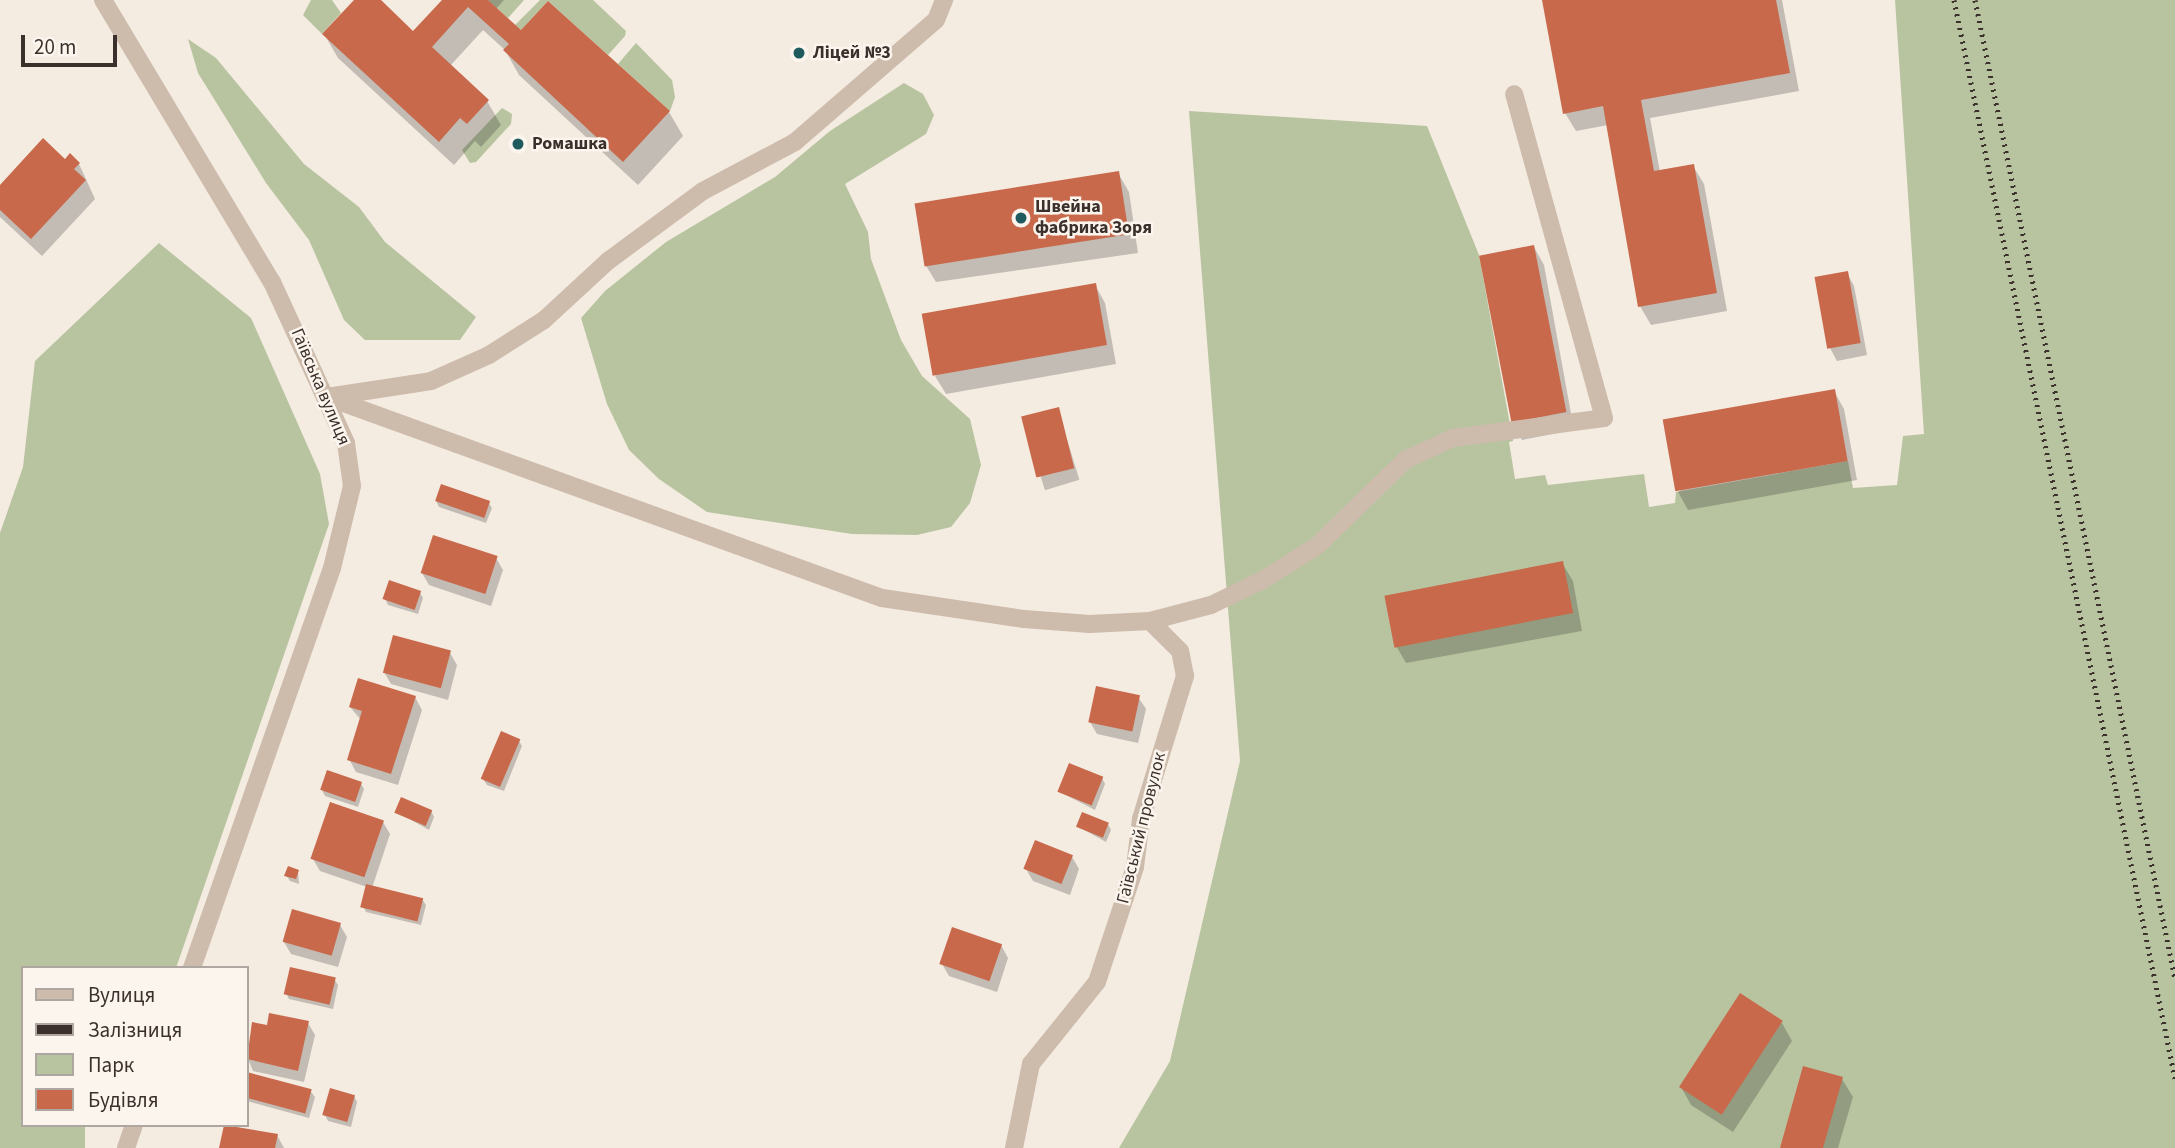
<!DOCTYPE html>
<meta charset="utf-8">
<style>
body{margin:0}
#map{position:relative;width:2175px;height:1148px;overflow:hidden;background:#f4ebe1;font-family:"Source Sans 3",sans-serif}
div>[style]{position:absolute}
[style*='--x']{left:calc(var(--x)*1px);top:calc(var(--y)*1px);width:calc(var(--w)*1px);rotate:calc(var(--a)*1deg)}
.green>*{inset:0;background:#b8c4a0}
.shadow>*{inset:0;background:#0003;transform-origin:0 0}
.building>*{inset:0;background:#c8694b;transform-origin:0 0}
.minor>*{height:18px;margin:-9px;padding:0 9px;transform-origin:9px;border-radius:9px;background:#cdbbac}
.rail>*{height:5px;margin-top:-2.5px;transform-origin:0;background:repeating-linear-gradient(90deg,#3b302b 0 2px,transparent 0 7px)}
.dots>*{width:19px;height:19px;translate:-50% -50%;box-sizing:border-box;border:4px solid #fbf5ee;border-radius:50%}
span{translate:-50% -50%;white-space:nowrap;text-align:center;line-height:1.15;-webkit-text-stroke:5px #fbf5ee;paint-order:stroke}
.poi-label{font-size:18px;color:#3b302b;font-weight:700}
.left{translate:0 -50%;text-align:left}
.street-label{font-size:18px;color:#3b302b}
.legend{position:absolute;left:21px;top:966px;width:228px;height:161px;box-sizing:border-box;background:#fbf5ee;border:2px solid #aea6a0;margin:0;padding:9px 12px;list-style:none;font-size:21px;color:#3b302b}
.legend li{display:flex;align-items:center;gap:14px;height:35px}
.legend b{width:35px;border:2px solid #aea6a0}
.scale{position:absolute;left:21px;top:35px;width:96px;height:32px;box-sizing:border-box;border:4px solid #3b302b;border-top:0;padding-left:9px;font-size:21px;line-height:24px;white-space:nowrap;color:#3b302b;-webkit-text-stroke:5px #fbf5ee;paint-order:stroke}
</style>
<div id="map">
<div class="green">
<div style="clip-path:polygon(311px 0,332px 0,341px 13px,322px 34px,303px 15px)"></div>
<div style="clip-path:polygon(488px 0,524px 0,508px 18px)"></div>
<div style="clip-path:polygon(540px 0,593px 0,626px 31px,625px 36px,608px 55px,548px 1px,521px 30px,515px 25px)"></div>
<div style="clip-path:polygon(1895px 0,2175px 0,2175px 1148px,1119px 1148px,1170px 1061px,1240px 761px,1189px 111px,1427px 126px,1479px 255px,1513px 441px,1509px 442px,1515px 479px,1545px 475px,1548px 485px,1644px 474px,1649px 507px,1675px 503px,1676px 492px,1848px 461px,1853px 488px,1897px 485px,1903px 436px,1924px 434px)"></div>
<div style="clip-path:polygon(188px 39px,216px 58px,304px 164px,359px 207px,385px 242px,476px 317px,460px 340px,365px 340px,344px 320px,309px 240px,266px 183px,198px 73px)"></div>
<div style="clip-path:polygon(636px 43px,672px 80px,675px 97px,670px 111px,618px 64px)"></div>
<div style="clip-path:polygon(904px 83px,923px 94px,934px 115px,926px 134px,845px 184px,868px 232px,871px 259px,901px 340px,922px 376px,970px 419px,981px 465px,970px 503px,951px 527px,917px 535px,852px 534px,707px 512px,659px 479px,629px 450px,607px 404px,581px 318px,605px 291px,666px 242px,775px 177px,830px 131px)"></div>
<div style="clip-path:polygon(502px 108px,512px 114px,511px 124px,476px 162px,470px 163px,462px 150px)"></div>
<div style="clip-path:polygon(159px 243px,251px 318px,320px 474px,329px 524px,176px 968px,23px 968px,23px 1125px,85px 1125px,85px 1148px,0 1148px,0 533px,23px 467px,35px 361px)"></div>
</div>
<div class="shadow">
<div style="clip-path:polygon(356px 0,378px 0,413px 33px,443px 0,504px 0,496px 9px,521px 33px,669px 112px,683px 136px,638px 185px,519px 75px,505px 50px,483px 30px,450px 66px,487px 101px,501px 125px,481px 147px,475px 141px,454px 165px,338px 58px,324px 34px)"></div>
<div style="clip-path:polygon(1544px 0,1782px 0,1799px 91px,1650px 118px,1660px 172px,1693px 166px,1704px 184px,1727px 311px,1651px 325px,1640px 306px,1608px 125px,1576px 131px,1565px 113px)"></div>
<div style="clip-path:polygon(65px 161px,79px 164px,95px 199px,42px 256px,0 217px,0 187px)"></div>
<div style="clip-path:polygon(1118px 173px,1129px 192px,1138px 253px,936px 282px,925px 264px)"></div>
<div style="clip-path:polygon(1534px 247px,1544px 265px,1574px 430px,1522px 440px,1511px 421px)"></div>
<div style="clip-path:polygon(1847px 273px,1854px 286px,1867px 355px,1837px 361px,1830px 348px)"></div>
<div style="clip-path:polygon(1095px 285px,1105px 303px,1116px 364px,946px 394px,935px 376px)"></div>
<div style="clip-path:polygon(1834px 391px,1844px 409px,1857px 480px,1688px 510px,1678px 492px)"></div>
<div style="left:1058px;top:410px;width:73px;height:36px;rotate:73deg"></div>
<div style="clip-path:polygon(436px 501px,488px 502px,492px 508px,486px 523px,439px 507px)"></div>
<div style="clip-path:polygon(496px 558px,503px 570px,491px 606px,429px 585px,422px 573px)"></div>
<div style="clip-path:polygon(1562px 563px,1573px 581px,1582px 631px,1406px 663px,1395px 644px)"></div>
<div style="clip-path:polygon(420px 593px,423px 598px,418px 614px,388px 605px,385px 599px)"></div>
<div style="clip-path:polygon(450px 653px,457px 665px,448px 700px,391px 684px,384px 672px)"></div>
<div style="clip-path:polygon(415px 697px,422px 710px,398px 785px,356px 772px,349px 759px,361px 720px,350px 707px)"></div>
<div style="clip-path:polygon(1138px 697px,1146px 709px,1138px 743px,1097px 734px,1090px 722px)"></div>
<div style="clip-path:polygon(519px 741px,522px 746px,504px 791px,487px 785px,483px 779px)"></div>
<div style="clip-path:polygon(1102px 778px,1105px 784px,1095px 810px,1060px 792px)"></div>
<div style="clip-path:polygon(361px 784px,364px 789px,358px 807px,325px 796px,322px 790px)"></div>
<div style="clip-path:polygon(431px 811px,434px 817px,429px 830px,397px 812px)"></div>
<div style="clip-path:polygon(383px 822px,390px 834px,372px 888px,422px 899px,426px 905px,421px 925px,366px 912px,363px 906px,367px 887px,320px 871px,313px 859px)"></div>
<div style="clip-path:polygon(1108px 824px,1111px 830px,1106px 842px,1079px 827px)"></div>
<div style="clip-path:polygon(1072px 857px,1079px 869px,1070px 895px,1033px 881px,1026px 869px)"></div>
<div style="clip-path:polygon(298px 871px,299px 884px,290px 881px,286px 875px)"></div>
<div style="clip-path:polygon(340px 925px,347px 937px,338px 967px,291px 954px,284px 942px)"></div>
<div style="clip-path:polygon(1001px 945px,1008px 958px,997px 992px,949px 976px,942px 964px)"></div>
<div style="clip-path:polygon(334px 979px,338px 985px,333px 1009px,289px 999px,286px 993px)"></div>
<div style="clip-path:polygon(308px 1023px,315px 1035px,304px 1082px,253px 1071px,247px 1056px,254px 1024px,268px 1027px)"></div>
<div style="clip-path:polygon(1782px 1023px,1792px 1041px,1733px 1132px,1691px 1105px,1681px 1087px)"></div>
<div style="clip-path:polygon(247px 1074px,311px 1092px,315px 1097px,309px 1118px,247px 1101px)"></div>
<div style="clip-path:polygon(1842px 1079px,1853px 1097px,1838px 1148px,1782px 1148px)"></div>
<div style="clip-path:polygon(354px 1096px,357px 1102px,351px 1127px,328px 1121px,325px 1115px)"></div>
<div style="clip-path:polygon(226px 1125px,277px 1135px,284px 1148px,221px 1148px)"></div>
</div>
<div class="building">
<div style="clip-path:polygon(354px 0,381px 0,413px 31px,442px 0,488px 0,521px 30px,548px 1px,670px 111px,623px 162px,503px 50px,509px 44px,468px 7px,432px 47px,489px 100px,467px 124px,460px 118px,439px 142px,322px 34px)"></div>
<div style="clip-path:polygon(1542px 0,1776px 0,1790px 73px,1641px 100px,1654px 171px,1694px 164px,1717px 293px,1638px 307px,1603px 106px,1563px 114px)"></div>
<div style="clip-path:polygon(43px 138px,65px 159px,70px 153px,80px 163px,74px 169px,86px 180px,31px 239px,0 210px,0 185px)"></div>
<div style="left:1119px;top:171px;width:64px;height:207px;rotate:81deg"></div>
<div style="left:1534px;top:245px;width:170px;height:56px;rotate:79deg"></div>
<div style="left:1848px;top:271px;width:73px;height:34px;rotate:80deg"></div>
<div style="left:1096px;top:283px;width:63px;height:177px;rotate:80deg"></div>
<div style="left:1835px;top:389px;width:73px;height:175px;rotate:80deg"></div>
<div style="left:1059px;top:407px;width:63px;height:39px;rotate:76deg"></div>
<div style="left:441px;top:484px;width:52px;height:18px;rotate:19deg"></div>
<div style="left:433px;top:535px;width:68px;height:40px;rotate:18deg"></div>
<div style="left:1563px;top:561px;width:53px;height:182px;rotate:79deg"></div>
<div style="left:389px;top:580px;width:34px;height:20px;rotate:19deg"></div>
<div style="left:393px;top:635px;width:60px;height:39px;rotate:15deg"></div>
<div style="clip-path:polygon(358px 678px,416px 696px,391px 774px,347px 760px,362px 711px,349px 707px)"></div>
<div style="left:1096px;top:686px;width:45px;height:37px;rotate:12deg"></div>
<div style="left:501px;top:731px;width:21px;height:52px;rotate:23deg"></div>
<div style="left:1069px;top:763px;width:37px;height:31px;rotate:22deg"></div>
<div style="left:327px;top:770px;width:37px;height:21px;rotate:19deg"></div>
<div style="left:401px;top:797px;width:34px;height:17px;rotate:23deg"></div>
<div style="left:330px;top:802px;width:57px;height:60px;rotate:19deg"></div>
<div style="left:1082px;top:812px;width:29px;height:16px;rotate:22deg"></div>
<div style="left:1035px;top:840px;width:41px;height:31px;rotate:22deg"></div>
<div style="clip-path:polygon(288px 866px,299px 870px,296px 879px,284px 876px)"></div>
<div style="left:366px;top:884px;width:59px;height:24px;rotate:14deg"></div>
<div style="left:292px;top:909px;width:51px;height:34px;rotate:16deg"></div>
<div style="left:952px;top:927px;width:53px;height:39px;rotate:19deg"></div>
<div style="left:290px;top:967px;width:47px;height:28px;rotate:13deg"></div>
<div style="left:1740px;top:993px;width:51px;height:112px;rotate:33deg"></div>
<div style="clip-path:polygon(269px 1013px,309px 1021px,298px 1071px,247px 1059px,252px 1022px,267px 1025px)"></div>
<div style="clip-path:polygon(1803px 1066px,1843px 1077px,1823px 1148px,1780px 1148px)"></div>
<div style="left:247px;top:1072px;width:67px;height:25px;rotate:15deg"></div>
<div style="left:330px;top:1088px;width:26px;height:28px;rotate:16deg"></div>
<div style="clip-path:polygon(224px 1125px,278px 1134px,275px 1148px,219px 1148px)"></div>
</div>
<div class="minor">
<div style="--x:103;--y:0;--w:329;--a:59.1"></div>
<div style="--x:272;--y:282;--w:177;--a:65.3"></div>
<div style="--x:346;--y:443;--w:43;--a:82.1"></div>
<div style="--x:352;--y:486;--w:84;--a:103.7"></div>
<div style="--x:332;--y:568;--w:424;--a:109.3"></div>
<div style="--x:327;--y:397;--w:590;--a:19.91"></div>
<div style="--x:882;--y:598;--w:144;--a:8.4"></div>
<div style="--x:1024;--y:619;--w:66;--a:4.3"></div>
<div style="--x:1090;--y:624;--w:60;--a:-2.9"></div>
<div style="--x:1150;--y:621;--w:63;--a:-14.7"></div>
<div style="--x:1211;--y:605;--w:55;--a:-25.6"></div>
<div style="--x:1261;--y:581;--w:66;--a:-32"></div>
<div style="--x:1317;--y:546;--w:123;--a:-44.3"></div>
<div style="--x:1405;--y:460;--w:53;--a:-24.6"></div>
<div style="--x:1453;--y:438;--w:152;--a:-7.5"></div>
<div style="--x:1604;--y:418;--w:336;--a:-105.5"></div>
<div style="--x:327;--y:397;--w:105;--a:-8.7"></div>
<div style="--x:431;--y:381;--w:64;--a:-24.1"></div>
<div style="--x:489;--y:355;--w:65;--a:-32.5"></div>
<div style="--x:544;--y:320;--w:87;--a:-42.7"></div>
<div style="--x:608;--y:261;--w:118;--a:-36.4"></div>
<div style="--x:703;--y:191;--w:104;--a:-28"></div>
<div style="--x:795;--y:142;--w:186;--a:-40.9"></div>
<div style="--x:936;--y:20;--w:22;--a:-68"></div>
<div style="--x:126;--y:1148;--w:24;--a:-71"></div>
<div style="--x:1014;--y:1148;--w:86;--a:-78.6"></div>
<div style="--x:1031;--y:1064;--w:105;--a:-51.2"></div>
<div style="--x:1097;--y:982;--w:121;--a:-71.7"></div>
<div style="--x:1135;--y:867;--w:48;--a:-82.9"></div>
<div style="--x:1141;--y:819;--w:150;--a:-72.9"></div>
<div style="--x:1185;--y:676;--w:25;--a:-101"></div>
<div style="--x:1180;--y:651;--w:42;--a:-135"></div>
</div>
<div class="rail">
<div style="--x:1954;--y:0;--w:1101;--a:78.42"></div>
<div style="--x:1975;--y:0;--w:999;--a:78.45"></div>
</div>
<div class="dots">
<div style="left:799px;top:53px;background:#1f5a5e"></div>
<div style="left:518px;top:144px;background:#1f5a5e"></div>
<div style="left:1021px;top:218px;background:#1f5a5e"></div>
</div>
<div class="poi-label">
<span class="left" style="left:813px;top:53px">Ліцей №3</span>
<span class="left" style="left:532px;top:144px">Ромашка</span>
<span class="left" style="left:1035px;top:218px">Швейна<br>фабрика Зоря</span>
</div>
<div class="street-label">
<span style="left:320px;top:387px;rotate:67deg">Гаївська вулиця</span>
<span style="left:1142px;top:828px;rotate:-76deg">Гаївський провулок</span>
</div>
<ul class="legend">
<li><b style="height:9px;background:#cdbbac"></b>Вулиця</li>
<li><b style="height:9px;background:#3b302b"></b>Залізниця</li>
<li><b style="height:19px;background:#b8c4a0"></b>Парк</li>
<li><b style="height:19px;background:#c8694b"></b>Будівля</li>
</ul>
<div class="scale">20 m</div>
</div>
